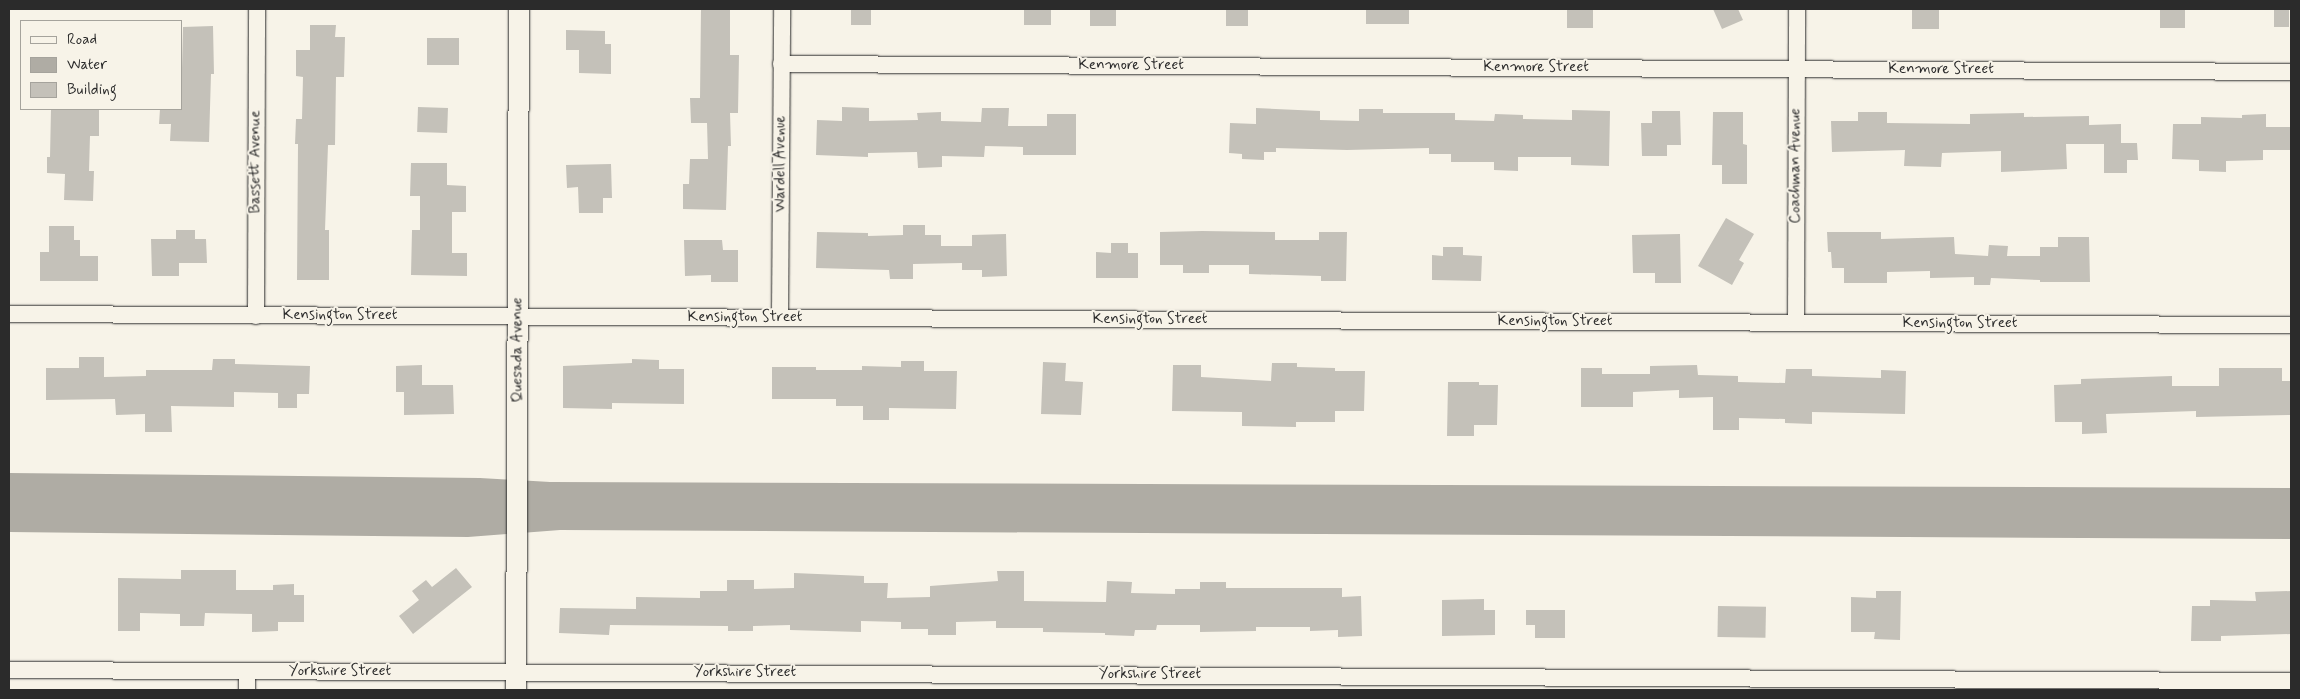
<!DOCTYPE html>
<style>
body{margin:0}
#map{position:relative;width:2300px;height:699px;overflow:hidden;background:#f7f3e8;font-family:Mynerve,sans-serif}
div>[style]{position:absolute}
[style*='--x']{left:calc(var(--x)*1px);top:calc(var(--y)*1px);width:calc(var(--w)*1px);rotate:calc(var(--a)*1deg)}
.water>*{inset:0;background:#afaca4}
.building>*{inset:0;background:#c4c1b9;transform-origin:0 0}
.roads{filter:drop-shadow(0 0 1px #2b2b2b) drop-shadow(0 0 1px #2b2b2b)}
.minor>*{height:16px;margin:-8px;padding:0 8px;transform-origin:8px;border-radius:8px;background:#f7f3e8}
.tertiary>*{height:20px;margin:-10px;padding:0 10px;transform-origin:10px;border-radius:10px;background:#f7f3e8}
span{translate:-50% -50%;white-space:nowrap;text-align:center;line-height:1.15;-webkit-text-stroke:4px #f7f3e8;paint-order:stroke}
.street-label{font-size:15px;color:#2b2b2b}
.frame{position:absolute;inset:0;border:10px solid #2b2b2b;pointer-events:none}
.legend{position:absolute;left:20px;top:20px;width:162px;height:90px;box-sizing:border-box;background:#f7f3e8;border:1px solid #a5a39c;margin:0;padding:6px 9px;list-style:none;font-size:15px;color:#2b2b2b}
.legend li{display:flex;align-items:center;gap:10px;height:25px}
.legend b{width:25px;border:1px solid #a5a39c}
</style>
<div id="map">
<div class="water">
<div style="clip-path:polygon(9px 473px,480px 478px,550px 482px,2291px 488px,2291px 539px,560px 530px,468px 537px,9px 532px)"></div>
</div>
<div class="building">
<div style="clip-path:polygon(701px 9px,730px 9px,730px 55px,739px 55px,738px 113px,730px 113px,731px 146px,728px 146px,726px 210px,683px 209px,683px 184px,689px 184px,690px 159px,708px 159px,707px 123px,691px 123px,690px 98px,700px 98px)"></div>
<div style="left:851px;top:9px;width:20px;height:16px"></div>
<div style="left:1024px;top:9px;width:27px;height:16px"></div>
<div style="left:1090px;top:9px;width:26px;height:17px"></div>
<div style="left:1226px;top:9px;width:22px;height:17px"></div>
<div style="left:1366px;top:9px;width:43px;height:15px"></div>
<div style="left:1567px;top:9px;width:26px;height:19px"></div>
<div style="clip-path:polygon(1713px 9px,1738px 9px,1743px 20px,1722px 29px)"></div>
<div style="left:1912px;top:9px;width:27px;height:20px"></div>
<div style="left:2160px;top:9px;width:25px;height:19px"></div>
<div style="left:2274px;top:9px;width:15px;height:18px"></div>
<div style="clip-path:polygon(310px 25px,336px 25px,335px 37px,345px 37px,344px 77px,336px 77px,335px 145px,328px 145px,325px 230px,329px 230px,329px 280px,297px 280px,298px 144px,295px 144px,296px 119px,302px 119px,303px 77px,296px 76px,296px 50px,310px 50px)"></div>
<div style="clip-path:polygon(213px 26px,214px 74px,211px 74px,209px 142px,170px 141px,171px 124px,159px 124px,160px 109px,181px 109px,183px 27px)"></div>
<div style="clip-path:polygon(566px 30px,605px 31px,605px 44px,611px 44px,611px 74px,579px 73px,579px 50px,566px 50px)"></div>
<div style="left:427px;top:38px;width:32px;height:27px"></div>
<div style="left:418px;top:107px;width:30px;height:25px;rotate:2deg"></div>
<div style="clip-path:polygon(842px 107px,869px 108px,869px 121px,918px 120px,917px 113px,941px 112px,941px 121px,981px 122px,982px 108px,1009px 108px,1008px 126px,1047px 126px,1047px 114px,1076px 114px,1076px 155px,1023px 155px,1023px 147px,985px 146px,984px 157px,942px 156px,942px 167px,918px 168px,917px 152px,868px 153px,868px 157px,816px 155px,817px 120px,842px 121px)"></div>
<div style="clip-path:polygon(1256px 108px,1320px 111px,1320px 120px,1359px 121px,1359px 109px,1383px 109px,1383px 113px,1455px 113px,1455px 120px,1494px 121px,1495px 114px,1523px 115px,1523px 119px,1572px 120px,1572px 110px,1610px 111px,1609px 166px,1571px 165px,1571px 157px,1518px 157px,1518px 171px,1494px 170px,1494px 162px,1451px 162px,1451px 154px,1429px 154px,1429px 148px,1347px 150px,1276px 148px,1276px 152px,1264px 152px,1264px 160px,1242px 159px,1242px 154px,1229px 153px,1230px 123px,1256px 124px)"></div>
<div style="clip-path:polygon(51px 109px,99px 109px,99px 136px,90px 136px,89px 171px,94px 171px,93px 201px,64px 200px,65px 174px,47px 173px,47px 157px,50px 157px)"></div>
<div style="clip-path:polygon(1652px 111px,1680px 111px,1681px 145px,1667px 145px,1667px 156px,1642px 156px,1641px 123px,1652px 123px)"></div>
<div style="clip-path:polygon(1713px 112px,1743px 112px,1743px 144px,1747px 145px,1747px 184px,1722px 184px,1722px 165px,1712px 165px)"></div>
<div style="clip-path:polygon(1858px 112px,1887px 112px,1887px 123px,1970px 124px,1970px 114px,2024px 113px,2024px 117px,2089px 116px,2089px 125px,2121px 124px,2121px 143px,2137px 143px,2138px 160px,2127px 160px,2127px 173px,2104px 173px,2104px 144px,2066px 144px,2067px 169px,2001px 172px,2001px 151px,1942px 153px,1941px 167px,1904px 166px,1905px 150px,1832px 152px,1831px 121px,1858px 121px)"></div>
<div style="clip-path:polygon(2266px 114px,2266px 127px,2291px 127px,2291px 150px,2263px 150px,2263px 160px,2226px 161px,2226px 172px,2199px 171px,2199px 160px,2172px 159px,2173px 124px,2201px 124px,2201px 117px,2242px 118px,2242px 115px)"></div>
<div style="clip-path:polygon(411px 163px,447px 163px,447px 185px,466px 186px,466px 212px,452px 212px,452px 253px,467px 253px,467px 276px,411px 275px,412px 230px,420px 230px,420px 196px,410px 196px)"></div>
<div style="clip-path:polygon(611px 164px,612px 198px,603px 198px,603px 213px,579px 213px,578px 187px,567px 188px,566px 165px)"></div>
<div style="clip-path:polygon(1726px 218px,1754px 234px,1739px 260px,1744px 263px,1732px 285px,1698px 266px)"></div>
<div style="clip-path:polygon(903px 225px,925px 225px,925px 235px,941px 235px,941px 246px,972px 246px,972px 235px,1006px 234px,1007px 276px,982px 277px,982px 270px,962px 270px,962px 263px,913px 264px,913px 279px,890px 279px,889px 270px,816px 268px,817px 232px,868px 233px,868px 236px,903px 235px)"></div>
<div style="clip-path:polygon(49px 226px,74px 226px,74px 240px,80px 240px,80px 256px,98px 256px,98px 281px,40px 281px,40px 252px,49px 252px)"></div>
<div style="clip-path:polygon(176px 230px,195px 230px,195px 239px,206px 239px,207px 263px,179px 263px,179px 276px,152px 276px,151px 239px,176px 239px)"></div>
<div style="clip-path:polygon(1202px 231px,1275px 232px,1275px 240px,1319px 240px,1319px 232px,1347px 232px,1346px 281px,1321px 281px,1321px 276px,1249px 274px,1249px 265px,1209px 265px,1209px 273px,1183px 273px,1183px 265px,1160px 265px,1160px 232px)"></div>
<div style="clip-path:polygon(1827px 232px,1881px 232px,1881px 239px,1954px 237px,1955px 254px,1988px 256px,1989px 245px,2008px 246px,2007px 256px,2040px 256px,2040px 247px,2058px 247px,2058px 237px,2089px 237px,2090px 282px,2040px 282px,2040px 280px,1991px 278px,1990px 285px,1974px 285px,1974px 277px,1930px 278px,1930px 271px,1887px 272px,1887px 283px,1844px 283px,1844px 268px,1832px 268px,1831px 252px,1828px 252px)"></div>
<div style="clip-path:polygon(1680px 234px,1681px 283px,1655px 283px,1655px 273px,1633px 273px,1632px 235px)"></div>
<div style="clip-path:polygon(684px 240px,722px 240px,723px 250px,738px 250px,738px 282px,711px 282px,711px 275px,685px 276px)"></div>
<div style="clip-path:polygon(1111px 243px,1128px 243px,1128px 253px,1138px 253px,1138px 278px,1096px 278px,1096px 252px,1111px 253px)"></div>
<div style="clip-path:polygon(1443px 247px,1463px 247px,1463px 255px,1482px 256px,1481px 281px,1432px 280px,1432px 255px,1443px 256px)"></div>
<div style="clip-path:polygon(79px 357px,104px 357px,104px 377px,146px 376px,146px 370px,212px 370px,213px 359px,235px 359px,235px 364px,310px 366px,309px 394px,297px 394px,297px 408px,278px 408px,278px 393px,234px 392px,234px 407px,171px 406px,172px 432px,145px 432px,145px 414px,116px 415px,115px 399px,46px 400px,46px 368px,79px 368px)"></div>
<div style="clip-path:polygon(632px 359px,659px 360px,659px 369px,684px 369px,684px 404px,612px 403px,612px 409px,563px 408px,563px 366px,632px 363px)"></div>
<div style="clip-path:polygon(901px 361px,924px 361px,924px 371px,957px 371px,956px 409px,889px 408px,889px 420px,863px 420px,863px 406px,836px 406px,836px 399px,772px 399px,772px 367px,816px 367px,816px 370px,862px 370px,862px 366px,901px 367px)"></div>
<div style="clip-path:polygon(1043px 362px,1066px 363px,1065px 381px,1083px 382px,1081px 415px,1041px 414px)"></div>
<div style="clip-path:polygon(1272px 363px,1297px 363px,1297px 367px,1335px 368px,1335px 371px,1365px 371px,1364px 411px,1335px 411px,1335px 422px,1296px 422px,1296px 427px,1242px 426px,1242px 412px,1172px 411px,1173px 365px,1201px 365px,1201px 377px,1271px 381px)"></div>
<div style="clip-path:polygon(422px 365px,422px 385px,453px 385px,454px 414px,404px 415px,404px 392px,396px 392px,396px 366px)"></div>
<div style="clip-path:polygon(1697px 365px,1698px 375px,1738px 376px,1738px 382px,1785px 383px,1786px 369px,1812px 369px,1812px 376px,1881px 378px,1881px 370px,1906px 371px,1905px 414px,1812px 412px,1812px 424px,1785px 423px,1785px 419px,1739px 418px,1739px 430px,1713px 430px,1713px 397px,1679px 398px,1679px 390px,1633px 392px,1633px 407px,1581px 407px,1581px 368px,1602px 368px,1602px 374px,1650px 374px,1650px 366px)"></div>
<div style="clip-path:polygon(2219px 368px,2282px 368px,2282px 381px,2291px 381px,2291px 415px,2196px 417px,2196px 411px,2106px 414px,2107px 433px,2082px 434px,2082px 422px,2055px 422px,2054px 385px,2081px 384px,2081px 379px,2172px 376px,2172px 386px,2219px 386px)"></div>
<div style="clip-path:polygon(1448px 382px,1479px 382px,1479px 385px,1498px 385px,1497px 425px,1474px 425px,1474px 436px,1447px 436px)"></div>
<div style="clip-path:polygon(456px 568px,472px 587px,413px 634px,399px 616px,419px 600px,412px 591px,426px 580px,432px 587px)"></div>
<div style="clip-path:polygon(181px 570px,236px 570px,236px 590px,273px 590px,273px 585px,294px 584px,294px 595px,304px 595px,304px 622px,278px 622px,278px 631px,252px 632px,252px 614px,205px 613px,204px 626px,180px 626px,180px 614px,140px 613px,140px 631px,118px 631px,118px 578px,181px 579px)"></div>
<div style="clip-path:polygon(997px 571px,1024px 571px,1024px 601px,1106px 602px,1107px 581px,1132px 582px,1131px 593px,1175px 594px,1175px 589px,1200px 589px,1200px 582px,1226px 582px,1226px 588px,1342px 588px,1342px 597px,1361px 596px,1362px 636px,1338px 637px,1338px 630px,1310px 631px,1310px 627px,1256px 627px,1256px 631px,1200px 632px,1200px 625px,1157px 625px,1156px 630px,1135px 630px,1134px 636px,1105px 635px,1105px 633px,1043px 632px,1043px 628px,996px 628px,996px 621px,956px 622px,956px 635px,928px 635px,928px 629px,901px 629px,901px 622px,861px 621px,861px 632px,790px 630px,790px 625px,753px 626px,753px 631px,728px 631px,728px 626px,610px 625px,609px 635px,559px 633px,560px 608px,636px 609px,636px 597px,700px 598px,700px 591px,727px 591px,727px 580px,754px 580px,754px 589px,794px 588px,794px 573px,864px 576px,864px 583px,888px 583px,887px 598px,930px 597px,930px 586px,998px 581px)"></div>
<div style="clip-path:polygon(1876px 591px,1901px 591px,1900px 640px,1874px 639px,1875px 632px,1851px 632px,1851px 597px,1876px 598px)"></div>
<div style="clip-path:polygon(2291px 591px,2291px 634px,2221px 636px,2221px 641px,2191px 641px,2192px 606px,2210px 606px,2210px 600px,2256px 601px,2255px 592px)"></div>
<div style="clip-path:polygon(1484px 599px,1484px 610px,1495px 610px,1495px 635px,1442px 636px,1442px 600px)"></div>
<div style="left:1718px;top:606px;width:48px;height:31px;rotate:1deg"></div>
<div style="clip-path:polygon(1526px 610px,1565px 610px,1565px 638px,1535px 638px,1535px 625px,1526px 625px)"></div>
</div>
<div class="roads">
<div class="minor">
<div style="--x:781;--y:64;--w:1510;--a:0.3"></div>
<div style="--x:9;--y:314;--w:2282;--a:0.28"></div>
<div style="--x:256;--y:316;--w:307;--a:-89.8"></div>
<div style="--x:780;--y:318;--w:309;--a:-89.6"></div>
<div style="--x:1796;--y:323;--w:314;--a:-89.8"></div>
<div style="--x:9;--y:670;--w:2282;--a:0.28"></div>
<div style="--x:247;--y:690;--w:19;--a:-90"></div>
</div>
<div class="tertiary">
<div style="--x:516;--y:690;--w:681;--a:-89.75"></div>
</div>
</div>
<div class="street-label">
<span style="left:1131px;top:66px">Kenmore Street</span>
<span style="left:1536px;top:68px">Kenmore Street</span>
<span style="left:1941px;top:70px">Kenmore Street</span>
<span style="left:256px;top:162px;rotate:-90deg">Bassett Avenue</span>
<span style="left:781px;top:164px;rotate:-90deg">Wardell Avenue</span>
<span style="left:1796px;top:166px;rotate:-90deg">Coachman Avenue</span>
<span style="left:340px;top:316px">Kensington Street</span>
<span style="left:745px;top:318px">Kensington Street</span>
<span style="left:1150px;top:320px">Kensington Street</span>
<span style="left:1555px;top:322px">Kensington Street</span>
<span style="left:1960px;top:324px">Kensington Street</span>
<span style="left:518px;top:350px;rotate:-90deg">Quesada Avenue</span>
<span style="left:340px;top:672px">Yorkshire Street</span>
<span style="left:745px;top:673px">Yorkshire Street</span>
<span style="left:1150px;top:675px">Yorkshire Street</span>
</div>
<div class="frame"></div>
<ul class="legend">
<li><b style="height:6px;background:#f7f3e8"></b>Road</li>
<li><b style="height:14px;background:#afaca4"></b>Water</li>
<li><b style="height:14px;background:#c4c1b9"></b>Building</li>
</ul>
</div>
